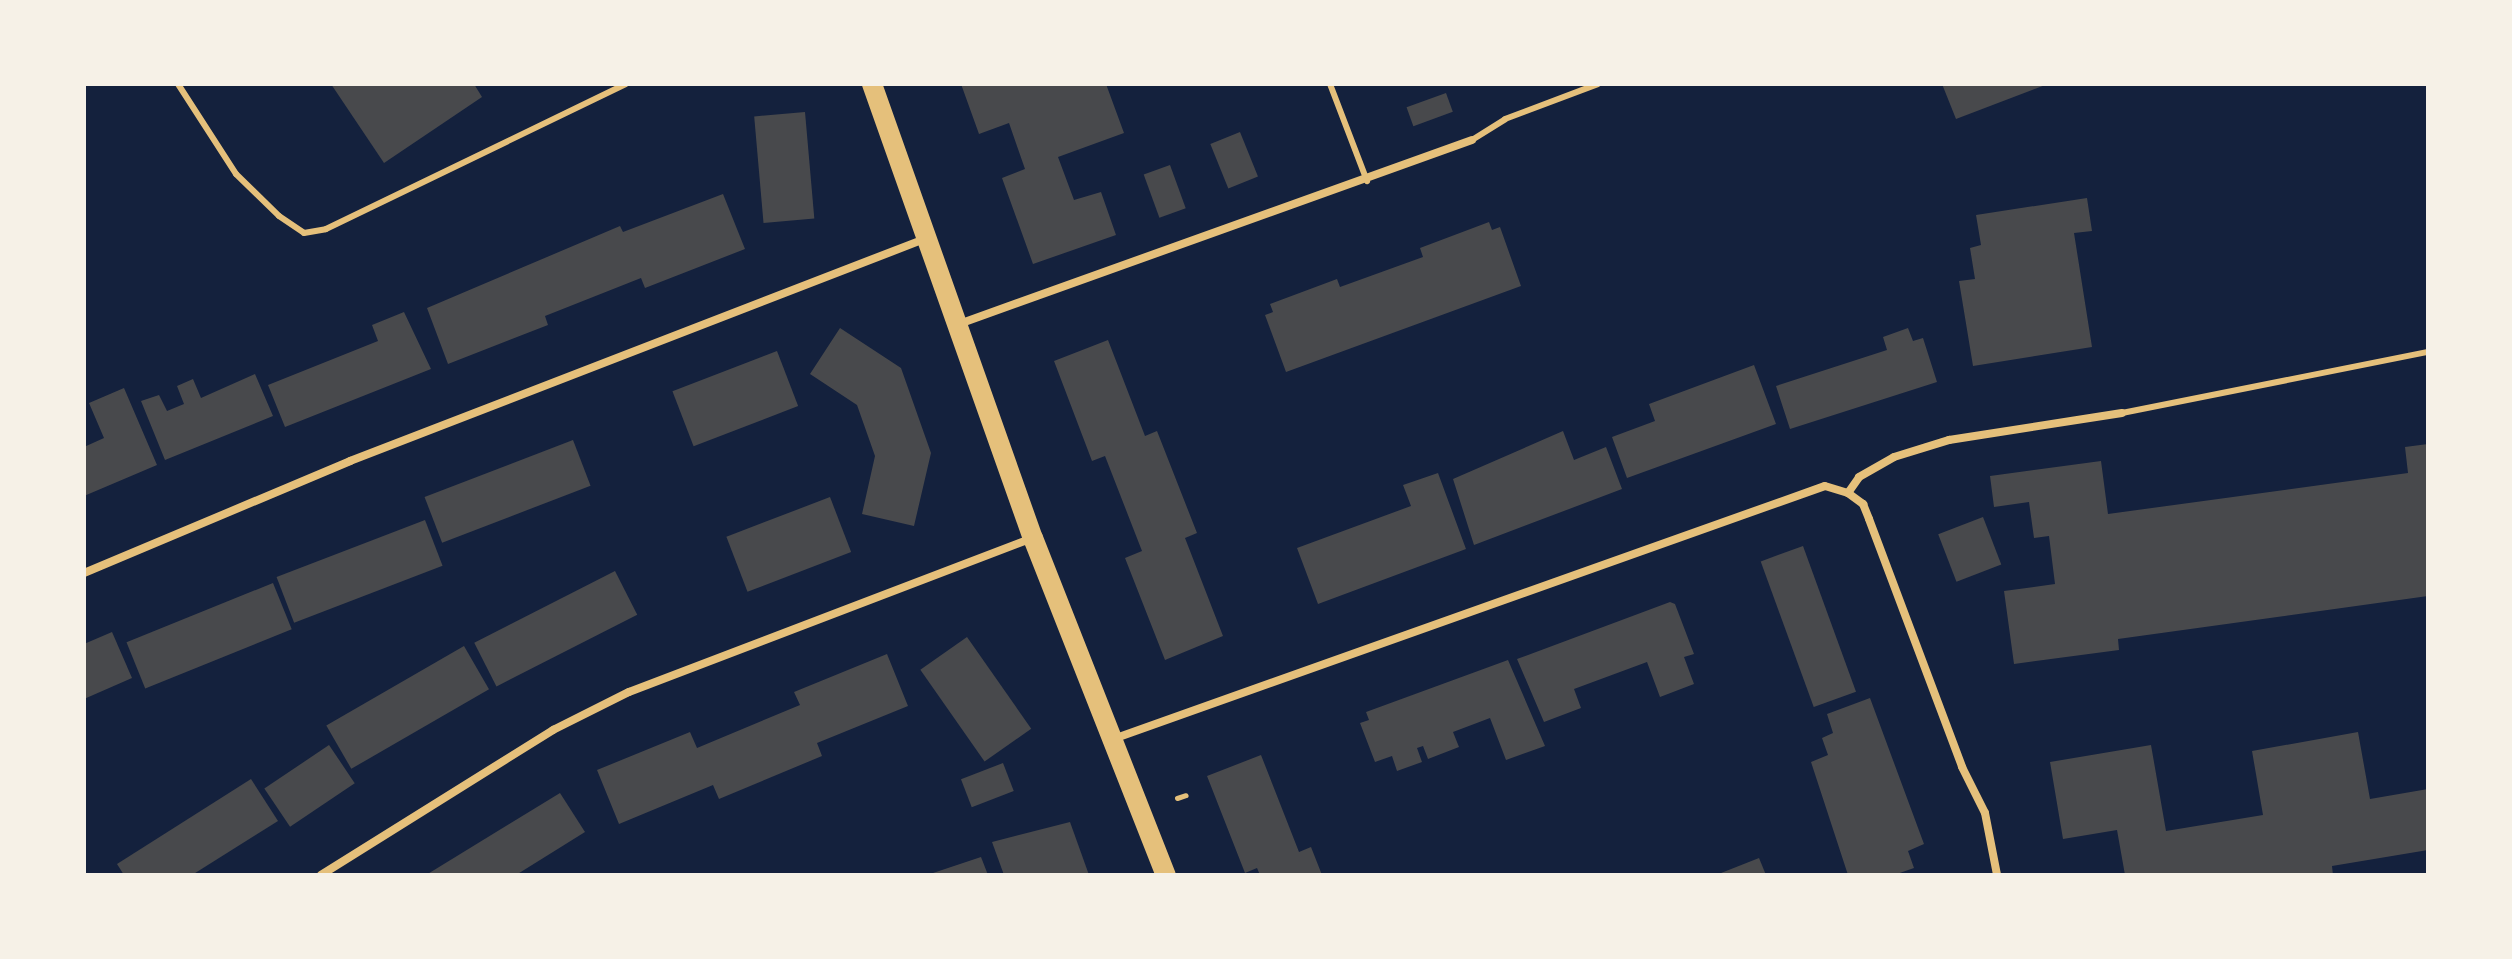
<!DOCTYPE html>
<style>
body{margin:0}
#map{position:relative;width:2512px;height:959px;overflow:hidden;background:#14213d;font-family:Figtree,sans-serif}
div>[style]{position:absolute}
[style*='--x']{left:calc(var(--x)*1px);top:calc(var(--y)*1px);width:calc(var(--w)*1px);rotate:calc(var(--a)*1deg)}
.building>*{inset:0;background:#48494c;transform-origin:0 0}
.path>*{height:5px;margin:-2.5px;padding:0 2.5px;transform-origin:2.5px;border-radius:2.5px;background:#e5c07b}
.service>*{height:6px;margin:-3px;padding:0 3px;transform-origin:3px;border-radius:3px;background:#e5c07b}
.minor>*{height:8px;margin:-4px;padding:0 4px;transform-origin:4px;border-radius:4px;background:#e5c07b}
.primary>*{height:20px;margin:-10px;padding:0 10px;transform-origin:10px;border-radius:10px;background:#e5c07b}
span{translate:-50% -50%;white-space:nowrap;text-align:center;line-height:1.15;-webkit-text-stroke:7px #f6f1e7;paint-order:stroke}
.frame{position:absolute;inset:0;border:86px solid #f6f1e7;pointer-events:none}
</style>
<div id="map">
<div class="building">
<div style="clip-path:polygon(331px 84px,474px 84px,482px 97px,384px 163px)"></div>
<div style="clip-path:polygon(961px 84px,1106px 84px,1124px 133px,1058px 157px,1074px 200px,1101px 192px,1116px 235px,1033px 264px,1002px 178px,1025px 169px,1009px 123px,979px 134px)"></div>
<div style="clip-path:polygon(1942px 84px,2048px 84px,1956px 119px)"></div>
<div style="left:1446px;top:93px;width:20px;height:42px;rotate:70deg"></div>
<div style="left:805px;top:112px;width:107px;height:51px;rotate:85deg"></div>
<div style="left:1240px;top:132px;width:48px;height:32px;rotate:68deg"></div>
<div style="left:1170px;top:165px;width:46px;height:28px;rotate:70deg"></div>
<div style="clip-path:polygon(723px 194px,745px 249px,645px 288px,641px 278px,545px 316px,548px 325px,448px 364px,427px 308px,620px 226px,623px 232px)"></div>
<div style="clip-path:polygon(2087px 198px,2092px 231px,2074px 233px,2092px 347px,1973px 366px,1959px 281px,1975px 279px,1970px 248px,1981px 245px,1976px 215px)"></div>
<div style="clip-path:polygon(1489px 222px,1492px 230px,1500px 227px,1521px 286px,1286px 372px,1265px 315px,1273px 312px,1270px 304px,1337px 279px,1340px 287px,1423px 257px,1420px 248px)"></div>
<div style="clip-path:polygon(404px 312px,431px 369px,285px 427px,268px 385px,378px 341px,372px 325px)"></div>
<div style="clip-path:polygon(840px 328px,901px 368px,931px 453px,914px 526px,862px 514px,875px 456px,857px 405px,810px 374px)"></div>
<div style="clip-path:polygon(1908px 328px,1913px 341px,1923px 338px,1937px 382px,1790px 429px,1776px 386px,1887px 350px,1883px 337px)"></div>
<div style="clip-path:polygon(1108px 340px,1145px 436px,1157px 431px,1197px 533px,1185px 538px,1223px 636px,1165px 660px,1125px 558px,1142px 551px,1105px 456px,1092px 461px,1054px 361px)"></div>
<div style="left:777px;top:351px;width:59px;height:112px;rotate:69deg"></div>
<div style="clip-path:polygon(1754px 365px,1776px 424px,1627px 478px,1612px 437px,1655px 421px,1649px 404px)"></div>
<div style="clip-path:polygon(255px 374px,273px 416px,165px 460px,141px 401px,159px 395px,167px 411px,184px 404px,177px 386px,193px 379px,201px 398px)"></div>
<div style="clip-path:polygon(124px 388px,157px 465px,84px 496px,84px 447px,104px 438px,89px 403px)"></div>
<div style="clip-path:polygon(1563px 431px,1574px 460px,1606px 447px,1622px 489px,1474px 545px,1453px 479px)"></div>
<div style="left:573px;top:440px;width:49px;height:159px;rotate:69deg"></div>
<div style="clip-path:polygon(2428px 444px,2428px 596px,2118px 639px,2119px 650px,2014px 664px,2004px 591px,2055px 584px,2049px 536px,2034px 538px,2029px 502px,1994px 507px,1990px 476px,2101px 461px,2108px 514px,2408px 473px,2405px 447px)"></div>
<div style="clip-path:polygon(1438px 473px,1466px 549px,1318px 604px,1297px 548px,1411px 506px,1403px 485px)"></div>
<div style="left:830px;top:497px;width:59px;height:111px;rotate:69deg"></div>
<div style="left:1983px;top:517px;width:51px;height:48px;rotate:69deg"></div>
<div style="left:425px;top:520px;width:49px;height:159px;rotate:69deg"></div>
<div style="left:1803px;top:546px;width:155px;height:45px;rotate:70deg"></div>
<div style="left:615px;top:571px;width:49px;height:158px;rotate:63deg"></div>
<div style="left:273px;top:583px;width:50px;height:158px;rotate:68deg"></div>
<div style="clip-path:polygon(1670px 602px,1675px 604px,1694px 654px,1684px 657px,1694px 684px,1660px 697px,1647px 662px,1574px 689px,1581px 708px,1544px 722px,1517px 659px)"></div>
<div style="clip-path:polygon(112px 632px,132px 678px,84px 699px,84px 644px)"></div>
<div style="left:967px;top:637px;width:112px;height:57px;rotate:55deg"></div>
<div style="left:464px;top:646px;width:50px;height:159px;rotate:60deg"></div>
<div style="clip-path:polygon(887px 654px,908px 706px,817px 743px,822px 756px,719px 799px,713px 785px,619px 824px,597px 770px,690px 732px,697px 748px,800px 705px,794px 692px)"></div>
<div style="clip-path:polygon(1508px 660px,1545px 746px,1506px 760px,1490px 718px,1453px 732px,1459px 747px,1428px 759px,1423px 746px,1417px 748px,1422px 762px,1397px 771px,1392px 756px,1375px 762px,1360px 723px,1369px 720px,1366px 712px)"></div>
<div style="clip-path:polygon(1870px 698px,1924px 844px,1908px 851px,1914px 868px,1894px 875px,1848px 875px,1811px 762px,1828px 755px,1822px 738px,1833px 733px,1827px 714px)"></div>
<div style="clip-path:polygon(2358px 732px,2370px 799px,2428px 789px,2428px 850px,2332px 866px,2333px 875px,2125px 875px,2117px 830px,2063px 839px,2050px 762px,2151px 745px,2166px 831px,2263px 815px,2252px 751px)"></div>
<div style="left:329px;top:745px;width:46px;height:78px;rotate:56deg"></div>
<div style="clip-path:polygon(1261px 755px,1299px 852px,1311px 847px,1322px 875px,1260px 875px,1257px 868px,1245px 873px,1207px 776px)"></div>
<div style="left:1003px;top:763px;width:30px;height:45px;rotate:69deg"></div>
<div style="clip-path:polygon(251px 779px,278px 821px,192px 875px,124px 875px,117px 864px)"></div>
<div style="clip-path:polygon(560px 793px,585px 832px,516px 875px,426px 875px)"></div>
<div style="clip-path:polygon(1070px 822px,1089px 875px,1004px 875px,992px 842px)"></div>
<div style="clip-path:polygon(981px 857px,988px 875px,930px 875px,930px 874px)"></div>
<div style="clip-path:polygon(1759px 858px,1766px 875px,1716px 875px)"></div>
</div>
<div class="path">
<div style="--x:1177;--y:798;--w:9;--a:-18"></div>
</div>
<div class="service">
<div style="--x:178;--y:84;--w:107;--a:57.2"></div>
<div style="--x:236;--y:174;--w:60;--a:44.3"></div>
<div style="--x:279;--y:216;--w:30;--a:34"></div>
<div style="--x:304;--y:233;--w:22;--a:-10"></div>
<div style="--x:326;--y:229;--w:333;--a:-25.8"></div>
<div style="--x:1330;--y:84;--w:104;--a:69.1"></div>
<div style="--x:1472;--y:140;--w:39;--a:-32"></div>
<div style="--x:1505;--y:119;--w:99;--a:-20.6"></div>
<div style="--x:2122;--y:413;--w:312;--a:-11.3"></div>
</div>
<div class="minor">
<div style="--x:959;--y:324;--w:545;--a:-19.73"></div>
<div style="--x:1848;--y:493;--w:19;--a:-55"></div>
<div style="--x:1859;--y:477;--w:40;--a:-29.7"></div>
<div style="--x:1894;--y:457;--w:58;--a:-17.2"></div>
<div style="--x:1949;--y:440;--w:175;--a:-8.9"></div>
<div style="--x:84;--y:573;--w:289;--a:-22.8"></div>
<div style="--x:350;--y:461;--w:619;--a:-21.13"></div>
<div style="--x:1116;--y:738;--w:752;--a:-19.57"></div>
<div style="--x:1825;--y:486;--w:24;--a:17"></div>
<div style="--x:1848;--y:493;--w:19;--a:36"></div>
<div style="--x:1863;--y:504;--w:16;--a:68"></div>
<div style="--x:1869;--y:519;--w:265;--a:69.4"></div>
<div style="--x:1962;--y:767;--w:51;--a:63.4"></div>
<div style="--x:1985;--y:813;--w:63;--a:79"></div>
<div style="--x:321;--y:875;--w:274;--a:-32"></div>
<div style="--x:553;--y:730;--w:85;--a:-26.6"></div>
<div style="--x:629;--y:692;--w:432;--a:-20.9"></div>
</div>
<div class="primary">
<div style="--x:872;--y:84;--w:482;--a:70.5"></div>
<div style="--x:1033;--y:538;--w:362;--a:68.5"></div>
</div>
<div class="frame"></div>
</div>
